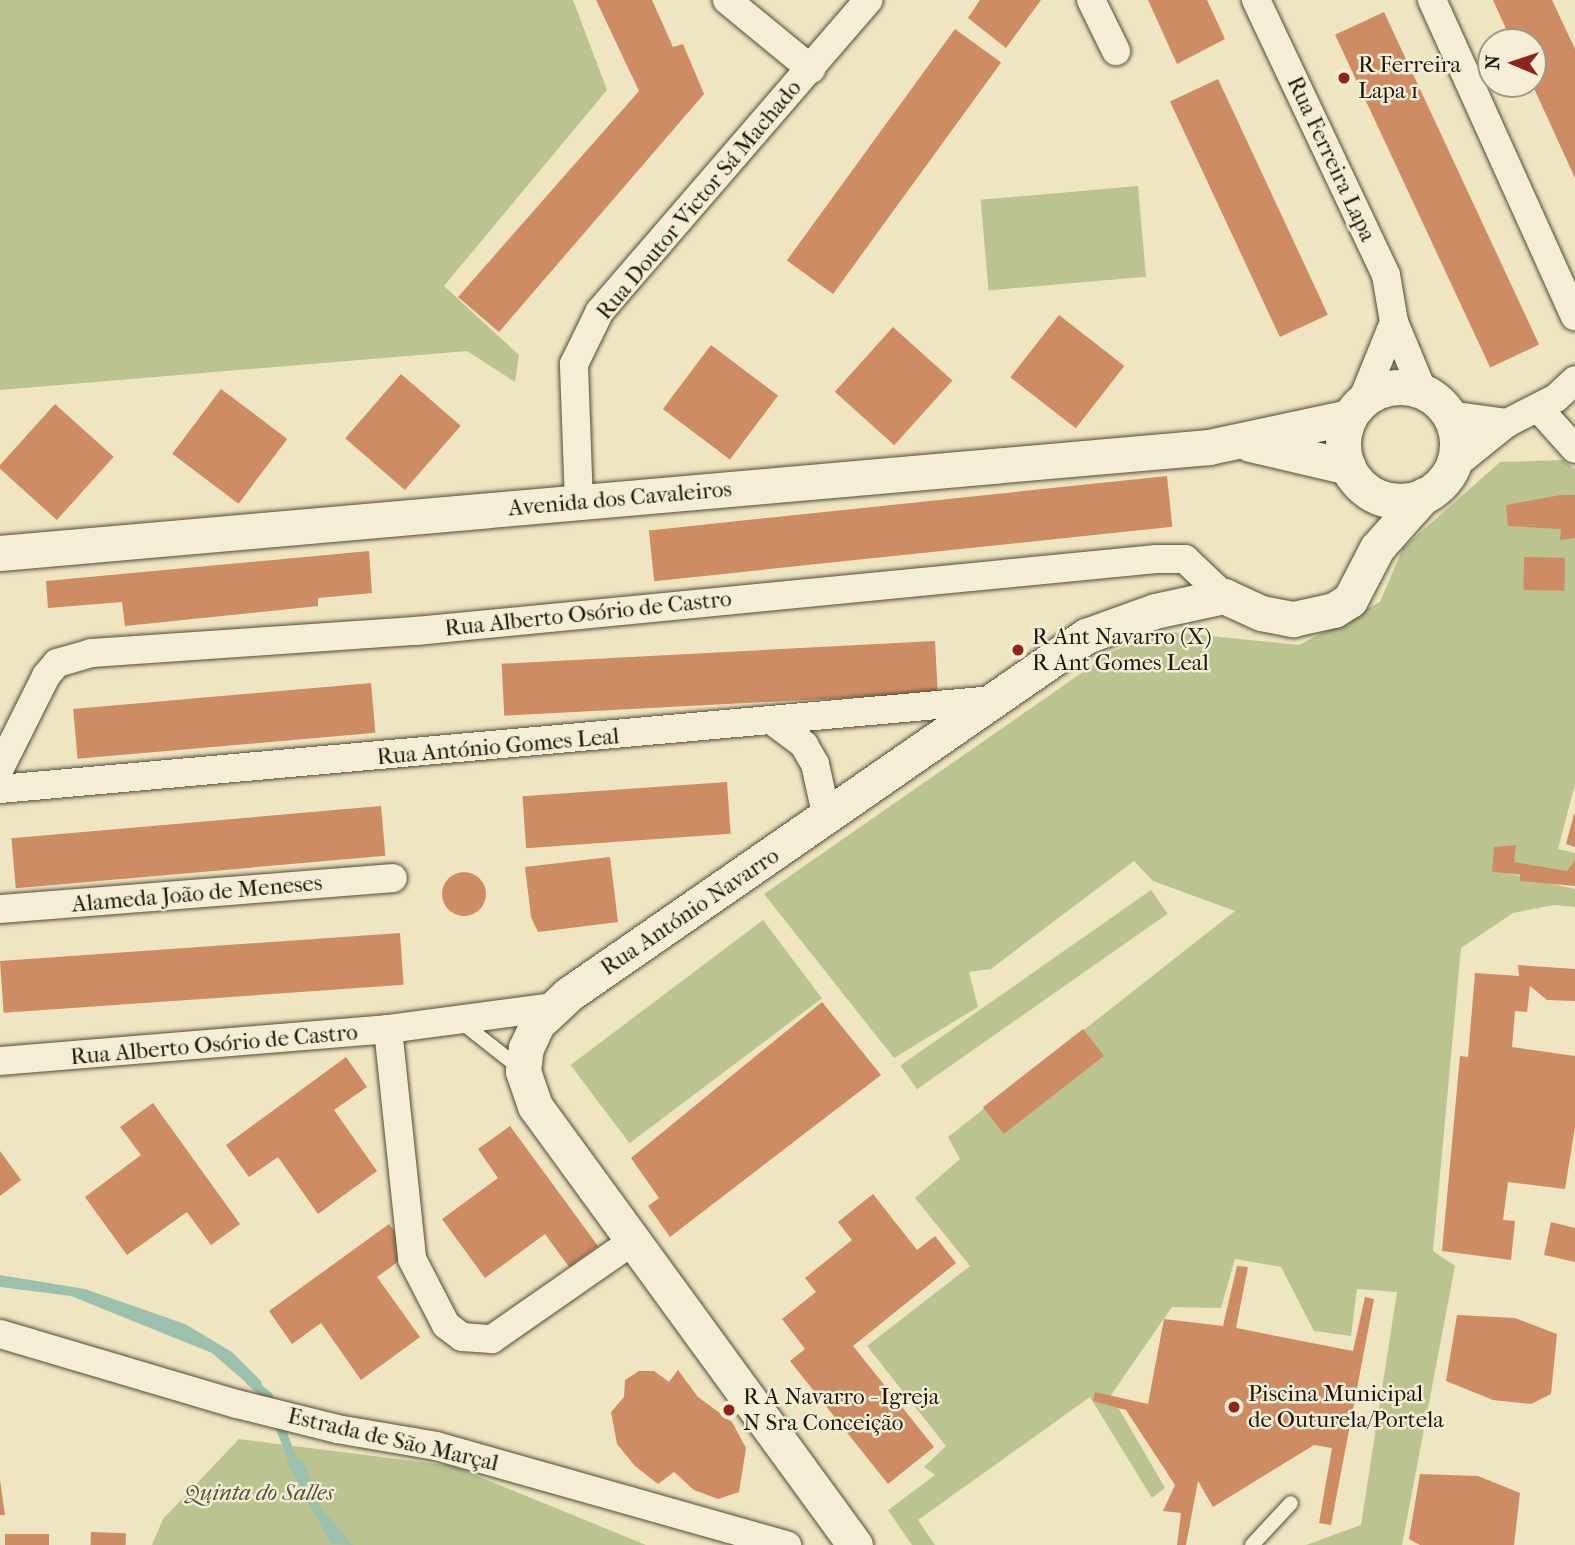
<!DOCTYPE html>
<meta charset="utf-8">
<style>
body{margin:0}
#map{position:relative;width:1575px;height:1545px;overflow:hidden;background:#efe5c0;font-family:"IM FELL French Canon",serif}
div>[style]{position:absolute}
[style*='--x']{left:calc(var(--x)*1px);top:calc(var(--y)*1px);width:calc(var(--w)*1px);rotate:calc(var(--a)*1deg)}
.green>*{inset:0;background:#bbc491;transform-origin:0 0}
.water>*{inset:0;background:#9bc0ac}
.stream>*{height:9px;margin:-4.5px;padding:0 4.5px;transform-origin:4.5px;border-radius:4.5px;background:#9bc0ac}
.building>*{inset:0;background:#cd8c64;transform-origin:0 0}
.round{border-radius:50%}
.roads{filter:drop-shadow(0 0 2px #544937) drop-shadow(0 0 2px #544937)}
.service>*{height:14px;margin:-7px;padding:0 7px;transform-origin:7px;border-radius:7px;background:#f5eed6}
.minor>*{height:28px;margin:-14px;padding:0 14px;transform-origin:14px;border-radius:14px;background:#f5eed6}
.tertiary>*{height:35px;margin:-17.5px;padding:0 17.5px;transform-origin:17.5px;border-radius:17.5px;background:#f5eed6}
.tertiary>.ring{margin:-17.5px;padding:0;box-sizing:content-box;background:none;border:35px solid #f5eed6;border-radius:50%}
.dots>*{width:19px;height:19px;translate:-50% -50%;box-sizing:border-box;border:4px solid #f5eed6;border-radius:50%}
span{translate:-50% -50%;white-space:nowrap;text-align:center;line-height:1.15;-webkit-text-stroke:5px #f5eed6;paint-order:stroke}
.poi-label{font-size:23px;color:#201509}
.left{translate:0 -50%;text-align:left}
.street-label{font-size:23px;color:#201509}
.park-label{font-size:23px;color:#565239;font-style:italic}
.north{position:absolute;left:1477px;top:28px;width:70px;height:70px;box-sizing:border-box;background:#f5eed6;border:2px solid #a09784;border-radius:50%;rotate:272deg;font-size:19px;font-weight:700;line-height:28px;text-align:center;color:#201509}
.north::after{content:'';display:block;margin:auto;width:24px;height:32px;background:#8f2418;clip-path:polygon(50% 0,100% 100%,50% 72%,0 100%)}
</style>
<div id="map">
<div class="green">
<div style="clip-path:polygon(0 0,573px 0,607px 90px,444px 286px,519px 355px,515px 382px,467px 351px,0 390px)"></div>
<div style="left:1138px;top:186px;width:91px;height:158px;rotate:85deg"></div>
<div style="clip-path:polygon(1563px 460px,1575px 469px,1575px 784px,1558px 849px,1575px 853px,1575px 884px,1508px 874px,1575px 889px,1575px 907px,1554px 905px,1513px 913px,1461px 948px,1433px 1251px,1455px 1266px,1402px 1545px,1306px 1545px,1361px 1525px,1397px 1292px,1357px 1289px,1351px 1336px,1314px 1331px,1281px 1267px,1235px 1259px,1221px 1308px,1172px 1307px,1111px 1395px,1165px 1488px,1152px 1498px,1090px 1397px,918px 1520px,935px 1545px,912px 1545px,888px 1510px,935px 1475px,924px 1467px,946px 1446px,867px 1346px,970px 1266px,915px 1198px,960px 1159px,948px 1137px,1235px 911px,1153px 881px,1134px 861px,991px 969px,969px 972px,978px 1007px,894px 1058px,764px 894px,1113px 651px,1171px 632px,1299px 645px,1380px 602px,1403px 548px,1500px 462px)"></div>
<div style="left:1151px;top:890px;width:29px;height:306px;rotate:55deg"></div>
<div style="left:763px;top:920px;width:98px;height:241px;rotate:53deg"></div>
<div style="clip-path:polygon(239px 1439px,453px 1466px,646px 1545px,152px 1545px,163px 1519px)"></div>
</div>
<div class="water">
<div style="clip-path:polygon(0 1275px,85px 1289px,185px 1324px,232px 1352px,261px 1381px,263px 1389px,250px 1386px,212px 1353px,71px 1296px,0 1287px)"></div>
<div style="clip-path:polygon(285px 1459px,303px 1460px,322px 1509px,353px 1545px,331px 1544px)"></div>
</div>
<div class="stream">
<div style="--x:250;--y:1381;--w:23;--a:40"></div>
<div style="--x:268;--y:1396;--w:12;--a:70"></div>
<div style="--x:277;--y:1420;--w:53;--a:68.8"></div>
</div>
<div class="building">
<div style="clip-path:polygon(596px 0,652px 0,673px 47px,683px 44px,704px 94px,499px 332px,458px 297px,639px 91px)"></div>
<div style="clip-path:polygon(980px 0,1041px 0,1006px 48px,968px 18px)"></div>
<div style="clip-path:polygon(1148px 0,1207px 0,1225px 39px,1177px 64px)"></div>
<div style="clip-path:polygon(1493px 0,1552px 0,1575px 49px,1575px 178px,1532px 84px,1533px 42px,1512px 42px)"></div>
<div style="left:1384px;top:12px;width:367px;height:54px;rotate:65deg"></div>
<div style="left:955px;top:29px;width:57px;height:286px;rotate:36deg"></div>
<div style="left:1218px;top:79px;width:260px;height:53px;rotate:65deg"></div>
<div style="left:1059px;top:315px;width:83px;height:79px;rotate:38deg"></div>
<div style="left:893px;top:327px;width:80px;height:87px;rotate:42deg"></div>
<div style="left:711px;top:345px;width:84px;height:80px;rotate:37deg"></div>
<div style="left:401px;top:374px;width:79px;height:85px;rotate:41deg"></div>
<div style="left:221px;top:389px;width:83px;height:81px;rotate:37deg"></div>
<div style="left:55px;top:404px;width:79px;height:85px;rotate:42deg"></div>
<div style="left:1167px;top:476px;width:51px;height:521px;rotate:84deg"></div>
<div style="clip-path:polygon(1561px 495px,1575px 495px,1575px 538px,1560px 540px,1561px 529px,1508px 526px,1506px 505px)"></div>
<div style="clip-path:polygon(369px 551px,372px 593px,318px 598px,318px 606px,125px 626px,122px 602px,48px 608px,46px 581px)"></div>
<div style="left:1524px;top:557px;width:41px;height:33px;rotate:1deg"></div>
<div style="left:935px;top:641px;width:52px;height:434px;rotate:87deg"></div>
<div style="left:371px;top:683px;width:50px;height:299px;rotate:85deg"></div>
<div style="left:727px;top:782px;width:52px;height:205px;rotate:86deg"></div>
<div style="left:381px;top:806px;width:50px;height:371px;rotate:85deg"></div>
<div style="clip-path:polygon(1574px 814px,1575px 814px,1575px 847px,1566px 844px)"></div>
<div style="clip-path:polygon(1516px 845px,1514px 862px,1567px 871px,1575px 860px,1575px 886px,1520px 881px,1520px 874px,1492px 872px,1494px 847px)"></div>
<div style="clip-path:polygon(610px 857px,618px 922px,538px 932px,531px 917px,525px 867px)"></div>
<div class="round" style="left:442px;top:872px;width:44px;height:44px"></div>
<div style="left:400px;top:933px;width:52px;height:401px;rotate:86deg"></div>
<div style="clip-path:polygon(1518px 965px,1575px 969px,1575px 1001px,1547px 1000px,1530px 986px,1527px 1012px,1515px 1011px,1512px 1047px,1575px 1056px,1575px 1127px,1565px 1189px,1508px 1182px,1503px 1220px,1515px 1221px,1511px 1260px,1442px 1251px,1460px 1056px,1468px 1057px,1475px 973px,1519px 976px)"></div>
<div style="clip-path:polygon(822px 1002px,881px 1075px,670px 1237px,648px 1206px,659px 1198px,631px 1158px)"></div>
<div style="left:1083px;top:1029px;width:34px;height:127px;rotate:52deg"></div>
<div style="clip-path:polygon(346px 1057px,367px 1087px,334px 1110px,377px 1171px,318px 1214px,278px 1157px,249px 1177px,226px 1145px)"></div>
<div style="clip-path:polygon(153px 1103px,240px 1224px,211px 1245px,187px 1212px,127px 1255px,85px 1197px,141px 1155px,120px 1127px)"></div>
<div style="clip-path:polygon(510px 1126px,598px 1246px,569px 1267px,545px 1234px,485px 1278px,442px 1219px,498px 1178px,478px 1149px)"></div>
<div style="clip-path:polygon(0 1151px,21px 1180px,0 1196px)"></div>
<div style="clip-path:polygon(873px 1194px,917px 1250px,935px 1236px,956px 1263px,853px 1346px,934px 1447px,888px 1484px,790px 1361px,805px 1349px,782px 1319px,816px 1292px,805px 1278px,852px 1240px,838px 1222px)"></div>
<div style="clip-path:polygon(1551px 1222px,1575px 1228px,1575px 1262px,1544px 1255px)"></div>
<div style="clip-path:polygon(389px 1224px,410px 1253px,377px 1277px,420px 1337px,361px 1380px,321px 1323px,292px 1344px,269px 1311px)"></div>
<div style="clip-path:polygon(1237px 1266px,1248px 1267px,1236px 1328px,1353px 1351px,1365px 1297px,1374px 1299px,1331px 1525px,1319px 1523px,1332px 1448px,1314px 1445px,1213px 1507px,1198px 1481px,1186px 1545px,1177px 1545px,1181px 1513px,1163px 1511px,1175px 1485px,1126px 1410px,1093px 1401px,1095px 1392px,1148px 1404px,1164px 1319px,1223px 1326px)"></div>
<div style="clip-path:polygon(1457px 1315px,1515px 1318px,1557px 1334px,1551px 1394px,1531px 1404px,1493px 1400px,1446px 1381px)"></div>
<div style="clip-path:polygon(678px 1370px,698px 1397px,732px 1422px,746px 1448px,739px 1492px,718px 1499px,694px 1490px,674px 1472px,658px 1484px,635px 1466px,617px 1444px,611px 1412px,624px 1397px,625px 1380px,639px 1371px,654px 1371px,669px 1382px)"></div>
<div style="clip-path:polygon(1420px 1474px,1478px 1476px,1520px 1493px,1514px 1545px,1420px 1545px,1409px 1539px)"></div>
<div style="clip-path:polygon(0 1480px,5px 1515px,0 1515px)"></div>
<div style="left:91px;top:1532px;width:35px;height:13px;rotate:2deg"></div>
<div style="left:49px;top:1534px;width:11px;height:44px;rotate:90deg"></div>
</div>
<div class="roads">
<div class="service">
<div style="--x:460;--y:1021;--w:79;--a:38.3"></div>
<div style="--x:1252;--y:1545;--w:57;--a:-47.1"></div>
</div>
<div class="minor">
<div style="--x:727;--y:0;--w:109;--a:39.4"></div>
<div style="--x:1091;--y:0;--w:57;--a:63.9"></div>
<div style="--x:1256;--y:0;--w:304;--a:64.7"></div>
<div style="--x:1386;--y:275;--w:48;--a:80.3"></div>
<div style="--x:1394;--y:322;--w:76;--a:67.5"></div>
<div style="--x:1432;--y:0;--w:347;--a:65.7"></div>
<div style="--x:1362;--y:401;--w:85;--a:-67.9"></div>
<div style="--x:1540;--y:410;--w:52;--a:48.1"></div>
<div style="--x:1449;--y:415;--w:59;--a:7.9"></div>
<div style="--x:1451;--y:468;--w:72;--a:-38.8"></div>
<div style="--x:1507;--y:423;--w:55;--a:-27"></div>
<div style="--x:1556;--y:398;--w:26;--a:-43"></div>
<div style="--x:579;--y:503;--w:139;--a:-92.1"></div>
<div style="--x:574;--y:364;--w:59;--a:-63.9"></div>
<div style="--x:600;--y:311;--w:411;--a:-49.2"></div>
<div style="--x:774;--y:722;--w:38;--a:37"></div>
<div style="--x:804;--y:745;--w:22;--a:60"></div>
<div style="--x:815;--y:764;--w:55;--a:77.5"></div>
<div style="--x:0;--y:768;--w:103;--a:-63.4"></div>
<div style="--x:46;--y:676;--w:17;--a:-50"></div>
<div style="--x:57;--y:663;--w:35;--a:-16"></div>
<div style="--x:91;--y:653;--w:326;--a:-3.9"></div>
<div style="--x:416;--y:631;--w:744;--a:-5.55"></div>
<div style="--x:1157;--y:559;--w:28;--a:0"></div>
<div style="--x:1185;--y:559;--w:54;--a:43.5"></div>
<div style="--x:0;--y:789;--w:998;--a:-5.12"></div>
<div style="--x:0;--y:909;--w:394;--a:-4.5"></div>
<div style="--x:388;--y:1029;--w:231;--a:84"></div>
<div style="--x:412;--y:1259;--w:74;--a:62.7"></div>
<div style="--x:446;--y:1325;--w:20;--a:37"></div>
<div style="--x:462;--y:1337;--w:30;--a:4"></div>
<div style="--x:492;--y:1339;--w:172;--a:-34.8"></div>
<div style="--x:0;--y:1061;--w:389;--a:-4.7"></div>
<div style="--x:388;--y:1029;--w:165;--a:-7.6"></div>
<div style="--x:0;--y:1334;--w:247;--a:16.5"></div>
<div style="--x:237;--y:1404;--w:103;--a:14"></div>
<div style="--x:337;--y:1429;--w:100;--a:9.7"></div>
<div style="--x:436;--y:1446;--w:365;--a:15.8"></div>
</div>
<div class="tertiary">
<div class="ring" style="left:1343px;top:387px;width:79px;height:79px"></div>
<div style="--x:1250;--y:444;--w:101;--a:13.2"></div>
<div style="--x:0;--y:553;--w:1214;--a:-5.01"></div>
<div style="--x:1209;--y:447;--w:143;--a:-12.1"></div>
<div style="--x:855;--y:1545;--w:543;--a:-126.09"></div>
<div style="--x:535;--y:1106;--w:37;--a:-109"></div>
<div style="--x:523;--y:1071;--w:23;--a:-83"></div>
<div style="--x:526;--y:1048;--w:26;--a:-65"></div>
<div style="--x:537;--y:1024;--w:44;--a:-43.2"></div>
<div style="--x:569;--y:994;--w:629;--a:-34.7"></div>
<div style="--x:1086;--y:636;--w:73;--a:-19.9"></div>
<div style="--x:1155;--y:611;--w:71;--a:-12.3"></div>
<div style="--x:1224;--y:596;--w:41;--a:24.7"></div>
<div style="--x:1261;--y:613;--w:33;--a:11"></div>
<div style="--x:1293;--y:619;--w:42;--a:-12.4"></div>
<div style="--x:1334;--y:610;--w:19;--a:-32"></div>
<div style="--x:1350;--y:600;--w:59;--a:-62.6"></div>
<div style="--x:1377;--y:548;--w:71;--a:-48.4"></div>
</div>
</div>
<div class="dots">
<div style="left:1344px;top:78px;background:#8f2418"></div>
<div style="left:1018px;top:650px;background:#8f2418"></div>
<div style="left:1234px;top:1407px;background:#8f2418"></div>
<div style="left:729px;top:1410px;background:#8f2418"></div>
</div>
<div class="poi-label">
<span class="left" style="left:1358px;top:78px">R Ferreira<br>Lapa 1</span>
<span class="left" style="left:1032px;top:650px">R Ant Navarro (X)<br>R Ant Gomes Leal</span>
<span class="left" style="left:1248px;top:1407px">Piscina Municipal<br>de Outurela/Portela</span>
<span class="left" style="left:743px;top:1410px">R A Navarro - Igreja<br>N Sra Conceição</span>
</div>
<div class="street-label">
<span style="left:1331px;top:159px;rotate:65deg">Rua Ferreira Lapa</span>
<span style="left:699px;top:200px;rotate:-50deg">Rua Doutor Victor Sá Machado</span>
<span style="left:620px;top:499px;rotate:-5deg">Avenida dos Cavaleiros</span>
<span style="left:588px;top:614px;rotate:-6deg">Rua Alberto Osório de Castro</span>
<span style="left:498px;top:747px;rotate:-5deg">Rua António Gomes Leal</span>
<span style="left:197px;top:894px;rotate:-5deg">Alameda João de Meneses</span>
<span style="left:690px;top:912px;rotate:-34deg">Rua António Navarro</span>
<span style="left:214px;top:1045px;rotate:-5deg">Rua Alberto Osório de Castro</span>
<span style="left:393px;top:1440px;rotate:13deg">Estrada de São Marçal</span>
</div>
<div class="park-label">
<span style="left:259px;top:1493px">Quinta do Salles</span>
</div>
<div class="north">N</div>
</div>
